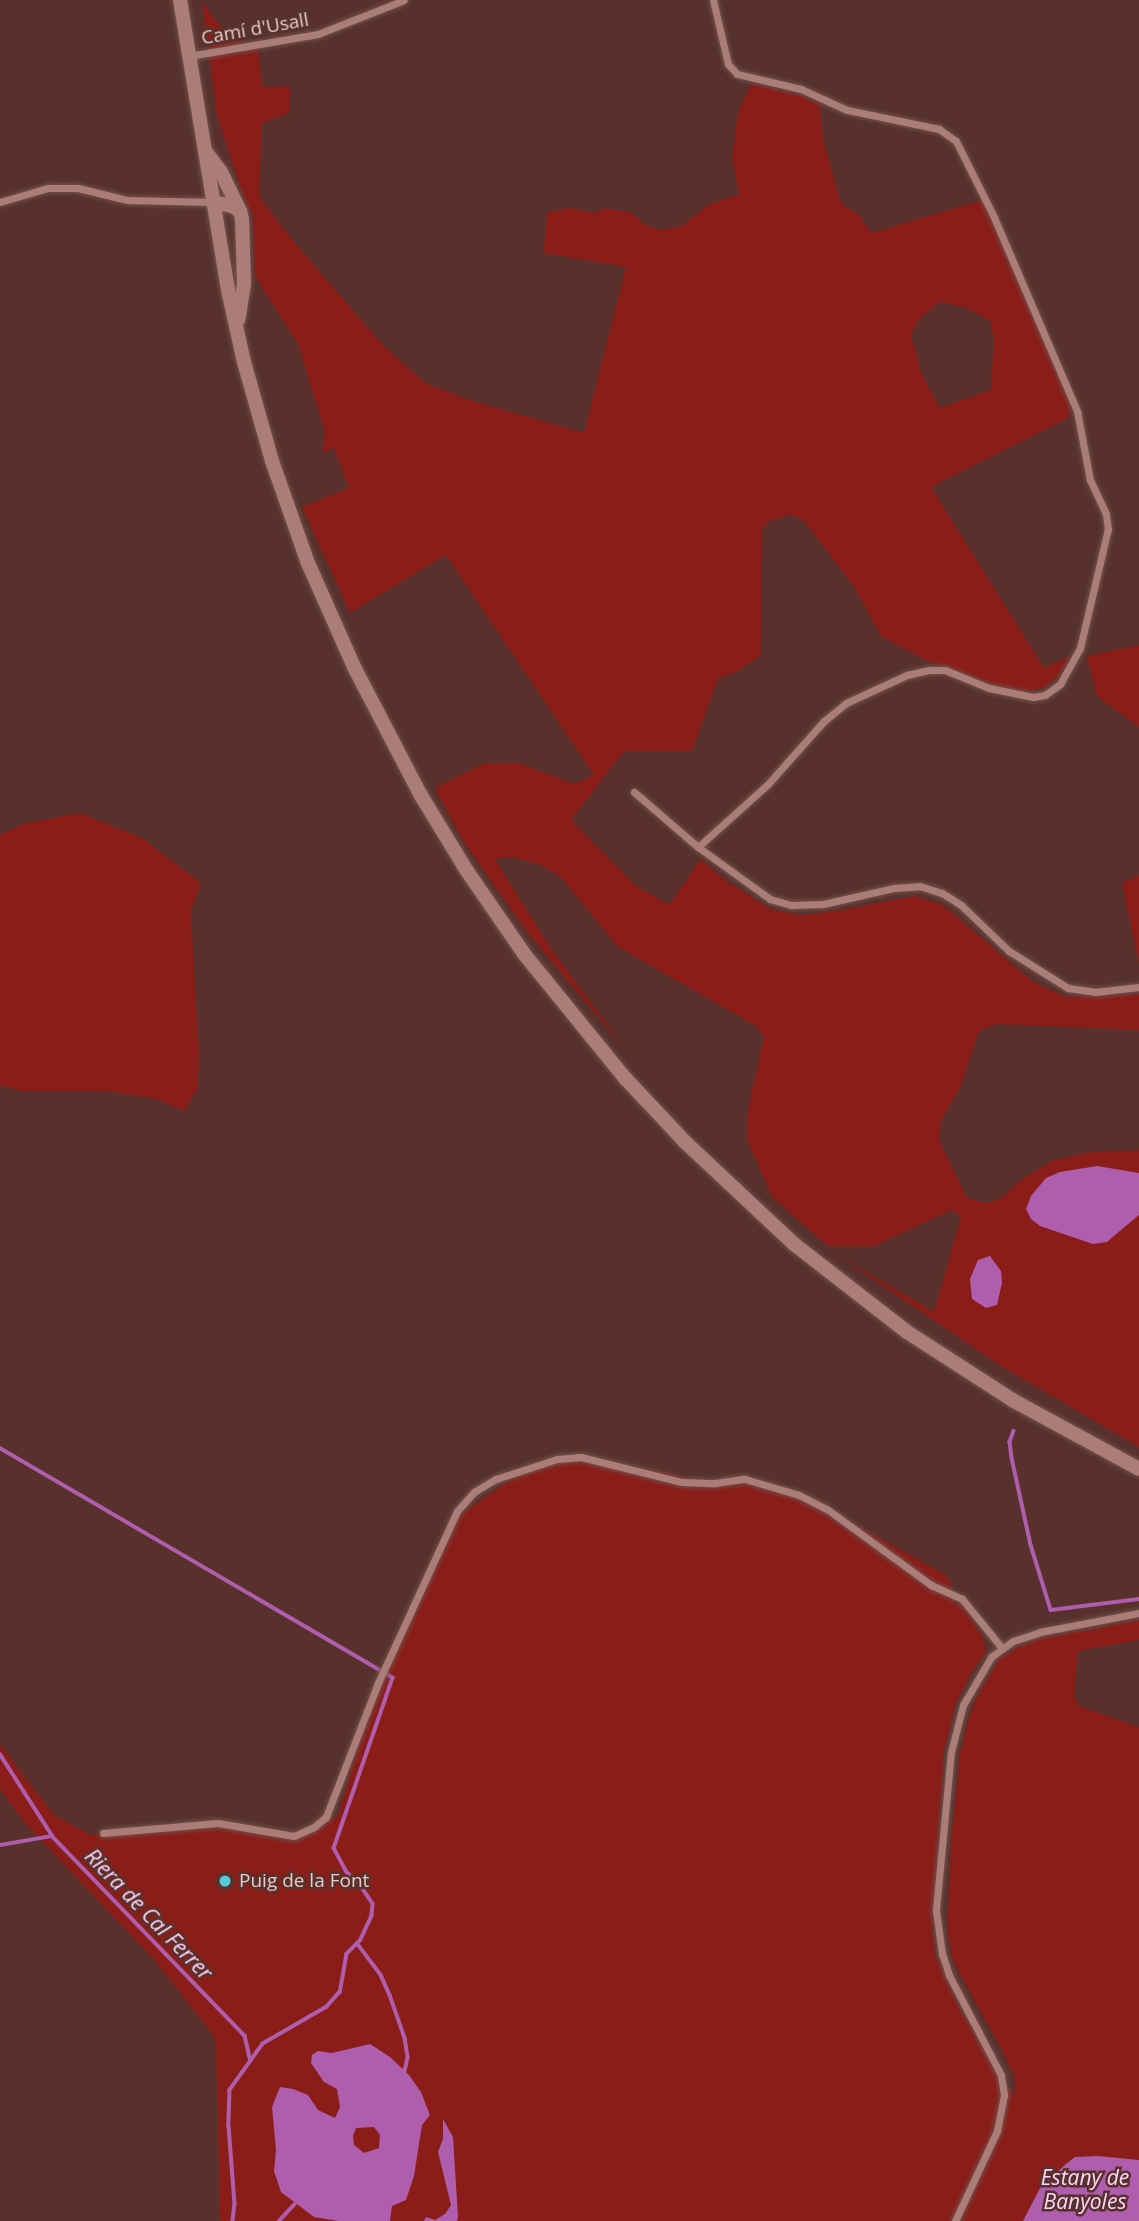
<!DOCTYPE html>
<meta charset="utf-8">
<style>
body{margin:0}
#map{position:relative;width:1139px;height:2221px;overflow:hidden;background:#58312c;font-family:"Open Sans",sans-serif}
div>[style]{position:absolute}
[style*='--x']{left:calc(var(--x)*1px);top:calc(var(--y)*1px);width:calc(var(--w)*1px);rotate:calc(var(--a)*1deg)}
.green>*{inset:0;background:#8a1d18}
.water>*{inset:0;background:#af5ead}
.stream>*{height:3.5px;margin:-1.75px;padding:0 1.75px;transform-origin:1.75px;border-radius:1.75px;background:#af5ead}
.roads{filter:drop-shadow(0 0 2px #72514d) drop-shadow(0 0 2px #72514d)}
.minor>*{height:7px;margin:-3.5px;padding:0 3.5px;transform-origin:3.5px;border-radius:3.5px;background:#ab7d77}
.secondary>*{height:14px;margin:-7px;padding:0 7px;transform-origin:7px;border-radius:7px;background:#ab7d77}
.dots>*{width:19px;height:19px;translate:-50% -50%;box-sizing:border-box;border:4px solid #58312c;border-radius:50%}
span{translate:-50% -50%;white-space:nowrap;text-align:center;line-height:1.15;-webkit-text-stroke:5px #58312c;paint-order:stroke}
.street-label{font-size:19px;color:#e6ccc8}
.poi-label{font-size:19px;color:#e6ccc8}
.left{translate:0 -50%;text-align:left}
.water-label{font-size:21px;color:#ffd5fd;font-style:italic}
</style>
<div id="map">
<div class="green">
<div style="clip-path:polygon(evenodd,202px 2px,225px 33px,258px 48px,262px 87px,290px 86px,289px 113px,262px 123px,259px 196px,290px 237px,381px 343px,425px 383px,473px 401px,584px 433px,626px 267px,544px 253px,547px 212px,569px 208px,595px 213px,605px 208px,632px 213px,644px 224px,660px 230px,682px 226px,708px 205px,739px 194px,732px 158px,738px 113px,751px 84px,799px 95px,819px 104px,823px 138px,839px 197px,844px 206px,858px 214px,871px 233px,990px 198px,1072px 395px,1068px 418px,931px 487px,1044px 668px,1070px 656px,1060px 675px,1043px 688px,1023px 692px,984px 682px,923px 659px,881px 636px,854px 587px,805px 522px,791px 514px,770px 521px,762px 529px,761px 655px,738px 671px,718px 679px,692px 751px,624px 751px,571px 820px,635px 885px,669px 905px,701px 859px,725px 880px,772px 910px,801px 915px,838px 911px,914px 896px,943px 905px,1033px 982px,1066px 997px,1139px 994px,1139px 1030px,997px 1024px,979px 1031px,961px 1086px,941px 1121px,939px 1140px,967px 1198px,987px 1203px,1000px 1199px,1021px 1180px,1052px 1161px,1085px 1153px,1139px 1150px,1139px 1447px,1001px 1366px,838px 1255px,934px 1312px,961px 1217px,952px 1210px,874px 1246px,828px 1246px,773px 1198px,747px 1140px,748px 1110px,764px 1037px,756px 1026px,618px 947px,560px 876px,539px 864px,511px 857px,495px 859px,552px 950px,628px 1053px,529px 934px,463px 841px,435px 788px,483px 764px,519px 763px,574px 784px,594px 775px,446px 555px,350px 613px,302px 507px,349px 488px,334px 448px,322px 453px,325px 432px,298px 344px,255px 276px,253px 216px,243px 195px,217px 116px,202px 2px,940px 302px,965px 307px,990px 321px,994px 340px,991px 390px,940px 408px,922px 375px,911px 335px,919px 319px,940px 302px)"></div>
<div style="clip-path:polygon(1139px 645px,1139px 727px,1097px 696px,1087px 656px)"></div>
<div style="clip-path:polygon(80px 813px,142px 838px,201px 883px,191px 910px,199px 1060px,197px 1090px,184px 1111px,156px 1099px,108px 1091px,21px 1091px,0 1085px,0 835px,23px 824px)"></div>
<div style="clip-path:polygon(1139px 875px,1139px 964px,1122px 883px)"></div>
<div style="clip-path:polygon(573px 1461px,643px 1468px,702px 1480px,758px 1483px,814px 1501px,944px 1574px,952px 1583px,948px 1597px,966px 1610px,983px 1638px,986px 1652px,974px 1668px,956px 1702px,944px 1751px,932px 1928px,936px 1956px,957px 2003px,998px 2076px,1016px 2096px,1014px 2076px,1004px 2054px,954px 1963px,947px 1932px,951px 1844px,960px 1755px,968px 1721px,976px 1698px,1000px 1658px,1021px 1646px,1042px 1638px,1139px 1620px,1139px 1640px,1078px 1651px,1074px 1697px,1079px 1706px,1139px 1727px,1139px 2168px,1091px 2156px,1075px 2157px,1040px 2188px,1024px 2221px,220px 2221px,216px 2039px,156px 1962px,24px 1822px,0 1789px,0 1744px,54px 1815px,91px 1835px,123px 1830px,238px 1827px,276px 1835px,306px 1833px,338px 1816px,361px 1736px,380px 1685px,460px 1515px,511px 1479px,545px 1467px)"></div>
</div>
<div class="water">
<div style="clip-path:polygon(1097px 1166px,1139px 1173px,1139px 1215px,1115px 1235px,1107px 1242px,1093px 1244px,1040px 1226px,1031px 1219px,1026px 1209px,1031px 1196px,1046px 1178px,1060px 1172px)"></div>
<div style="clip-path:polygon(990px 1256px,1001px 1271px,1002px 1283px,997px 1305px,986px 1308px,972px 1299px,970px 1279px,978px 1260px)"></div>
<div style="clip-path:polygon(evenodd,370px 2044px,390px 2057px,409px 2075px,421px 2092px,430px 2115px,422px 2125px,414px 2176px,406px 2200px,392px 2206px,390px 2221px,338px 2221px,314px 2217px,281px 2192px,274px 2171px,276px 2150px,272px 2107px,280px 2087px,293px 2089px,308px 2095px,318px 2110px,335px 2118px,340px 2107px,337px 2089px,324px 2082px,311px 2063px,312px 2055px,318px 2051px,332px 2053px,370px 2044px,374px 2127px,380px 2135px,379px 2148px,364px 2153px,354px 2145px,353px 2136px,356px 2128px,374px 2127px)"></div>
<div style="clip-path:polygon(443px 2119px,453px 2137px,458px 2217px,457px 2221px,424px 2221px,426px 2217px,435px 2220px,445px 2214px,451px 2205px,438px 2152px,443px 2139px)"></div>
<div style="clip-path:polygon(1098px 2156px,1139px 2160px,1139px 2221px,1023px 2221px,1040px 2188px,1066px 2164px,1075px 2157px)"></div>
</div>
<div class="stream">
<div style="--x:1014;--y:1431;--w:12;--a:110"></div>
<div style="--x:1010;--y:1442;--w:16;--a:83"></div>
<div style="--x:1012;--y:1458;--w:89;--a:77.7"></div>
<div style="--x:1031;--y:1545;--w:68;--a:72.9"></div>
<div style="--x:1051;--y:1610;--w:89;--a:-7.1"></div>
<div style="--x:0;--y:1448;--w:455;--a:30.3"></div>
<div style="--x:393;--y:1678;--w:180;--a:109.1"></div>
<div style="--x:334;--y:1848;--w:27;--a:62"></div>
<div style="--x:347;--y:1872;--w:16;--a:43"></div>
<div style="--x:359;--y:1883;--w:25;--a:56"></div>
<div style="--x:373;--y:1904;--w:12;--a:95"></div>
<div style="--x:372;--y:1916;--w:26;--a:115"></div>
<div style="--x:361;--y:1940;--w:20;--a:135"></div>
<div style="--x:347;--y:1954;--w:39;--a:100"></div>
<div style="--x:340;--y:1992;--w:20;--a:131"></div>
<div style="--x:327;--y:2007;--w:74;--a:150"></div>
<div style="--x:263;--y:2044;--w:57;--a:125.7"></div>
<div style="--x:230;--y:2090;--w:36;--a:92"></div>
<div style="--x:229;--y:2126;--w:78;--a:85.6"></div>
<div style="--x:235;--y:2204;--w:17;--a:97"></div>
<div style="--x:0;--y:1754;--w:96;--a:57.3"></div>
<div style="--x:0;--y:1845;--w:53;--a:-9.8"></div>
<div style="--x:52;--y:1836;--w:278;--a:46"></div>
<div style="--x:245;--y:2036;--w:23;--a:77"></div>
<div style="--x:357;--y:1943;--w:40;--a:53"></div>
<div style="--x:381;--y:1975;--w:22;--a:66"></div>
<div style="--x:390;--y:1995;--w:46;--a:70.8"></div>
<div style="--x:405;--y:2038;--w:20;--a:81"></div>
<div style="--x:408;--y:2058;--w:13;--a:103"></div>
<div style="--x:279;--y:2221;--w:23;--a:-47"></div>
</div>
<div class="roads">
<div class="minor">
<div style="--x:189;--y:56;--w:131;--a:-9.7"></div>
<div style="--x:318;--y:34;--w:92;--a:-21.6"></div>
<div style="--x:0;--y:202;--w:50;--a:-16.3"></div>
<div style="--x:48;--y:188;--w:30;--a:0"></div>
<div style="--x:78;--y:188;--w:50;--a:13.8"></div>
<div style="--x:127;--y:200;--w:85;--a:1.3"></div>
<div style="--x:634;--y:792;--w:84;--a:40.7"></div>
<div style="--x:698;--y:847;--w:89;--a:35.8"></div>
<div style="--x:770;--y:899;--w:22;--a:16"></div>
<div style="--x:791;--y:905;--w:32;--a:-2"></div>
<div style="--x:823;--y:904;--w:73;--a:-12.7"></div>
<div style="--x:894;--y:888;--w:26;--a:-4"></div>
<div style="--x:920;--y:886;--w:23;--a:18"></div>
<div style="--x:942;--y:893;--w:22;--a:32"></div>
<div style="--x:961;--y:905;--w:66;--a:43.8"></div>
<div style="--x:1009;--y:951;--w:70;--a:32.1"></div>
<div style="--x:1068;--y:988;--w:27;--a:8"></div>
<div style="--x:1095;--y:992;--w:44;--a:-6.5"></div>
<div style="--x:698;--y:847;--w:94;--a:-42"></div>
<div style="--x:768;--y:784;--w:84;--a:-48.4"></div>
<div style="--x:824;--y:721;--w:28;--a:-39"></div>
<div style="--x:846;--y:703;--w:67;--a:-24.7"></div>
<div style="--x:907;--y:675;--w:23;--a:-13"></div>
<div style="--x:929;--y:670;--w:16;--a:0"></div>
<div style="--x:945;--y:670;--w:48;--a:22.2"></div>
<div style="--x:989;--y:688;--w:45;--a:11.6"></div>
<div style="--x:1033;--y:697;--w:12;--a:-9"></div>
<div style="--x:1045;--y:695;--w:19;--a:-36"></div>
<div style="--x:1060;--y:684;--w:41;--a:-60.9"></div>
<div style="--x:1080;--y:648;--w:122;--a:-76.8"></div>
<div style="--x:1108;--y:529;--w:15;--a:-98"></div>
<div style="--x:1106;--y:514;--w:38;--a:-115"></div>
<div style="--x:1090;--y:480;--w:70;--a:-100.7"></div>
<div style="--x:1077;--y:411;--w:211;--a:-113.2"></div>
<div style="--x:994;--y:217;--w:85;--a:-116.6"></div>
<div style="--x:956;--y:141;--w:21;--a:-145"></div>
<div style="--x:939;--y:129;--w:94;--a:-168.3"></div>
<div style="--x:847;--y:110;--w:51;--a:-155.5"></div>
<div style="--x:801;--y:89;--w:66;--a:-166.8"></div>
<div style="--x:737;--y:74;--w:13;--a:-132"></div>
<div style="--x:728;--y:64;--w:66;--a:-103.2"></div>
<div style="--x:103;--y:1833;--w:115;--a:-5"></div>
<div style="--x:218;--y:1823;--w:77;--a:9.7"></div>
<div style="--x:294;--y:1836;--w:22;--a:-24"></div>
<div style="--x:314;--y:1827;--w:16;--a:-40"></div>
<div style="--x:326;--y:1817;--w:144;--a:-68.8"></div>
<div style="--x:378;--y:1683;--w:189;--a:-65.3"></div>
<div style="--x:457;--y:1511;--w:25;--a:-48"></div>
<div style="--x:474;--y:1492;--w:26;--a:-31"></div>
<div style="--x:496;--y:1479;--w:64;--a:-18.2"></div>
<div style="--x:557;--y:1459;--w:24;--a:-5"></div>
<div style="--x:581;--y:1457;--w:103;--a:14"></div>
<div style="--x:681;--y:1482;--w:34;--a:2"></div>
<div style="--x:715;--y:1483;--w:30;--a:-8"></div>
<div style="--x:745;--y:1479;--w:56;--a:16.5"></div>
<div style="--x:799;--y:1495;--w:31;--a:27"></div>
<div style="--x:827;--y:1509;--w:129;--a:36.2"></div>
<div style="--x:931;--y:1585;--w:34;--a:24"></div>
<div style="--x:962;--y:1599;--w:63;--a:50.8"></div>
<div style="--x:955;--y:2221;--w:99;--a:-65"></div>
<div style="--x:997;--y:2131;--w:37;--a:-79"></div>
<div style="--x:1004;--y:2095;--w:20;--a:-99"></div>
<div style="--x:1001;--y:2075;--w:113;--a:-117.5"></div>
<div style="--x:949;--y:1975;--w:22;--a:-108"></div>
<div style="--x:942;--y:1954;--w:44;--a:-97.8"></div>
<div style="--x:936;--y:1910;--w:159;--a:-84.6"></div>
<div style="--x:951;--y:1752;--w:49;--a:-75.7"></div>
<div style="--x:963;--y:1705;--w:56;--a:-59.7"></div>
<div style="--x:991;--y:1657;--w:27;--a:-36"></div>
<div style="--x:1013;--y:1641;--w:28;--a:-18"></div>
<div style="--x:1040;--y:1632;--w:101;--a:-10.9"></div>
</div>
<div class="secondary">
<div style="--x:180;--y:0;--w:294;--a:80.6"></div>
<div style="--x:228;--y:290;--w:74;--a:77.5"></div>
<div style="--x:244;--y:362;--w:103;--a:74.2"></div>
<div style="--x:272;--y:461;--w:108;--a:70.6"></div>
<div style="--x:308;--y:563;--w:114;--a:66.1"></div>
<div style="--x:354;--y:667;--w:143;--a:62.5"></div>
<div style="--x:420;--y:794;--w:90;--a:58.6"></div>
<div style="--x:467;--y:871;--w:102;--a:55.4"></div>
<div style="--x:525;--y:955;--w:159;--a:50.9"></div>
<div style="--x:625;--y:1078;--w:88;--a:46.8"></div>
<div style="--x:685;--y:1142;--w:149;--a:43.1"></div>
<div style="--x:794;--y:1244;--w:143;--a:37.9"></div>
<div style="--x:907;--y:1332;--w:127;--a:32.8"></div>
<div style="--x:1014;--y:1401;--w:142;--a:28.5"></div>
<div style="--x:206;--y:152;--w:25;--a:53"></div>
<div style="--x:221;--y:172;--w:43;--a:64"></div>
<div style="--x:212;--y:202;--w:20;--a:11"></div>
<div style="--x:232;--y:206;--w:9;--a:32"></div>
<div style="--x:240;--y:211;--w:8;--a:76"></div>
<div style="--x:242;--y:219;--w:65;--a:88.2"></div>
<div style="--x:244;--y:284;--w:36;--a:99"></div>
</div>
</div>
<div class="dots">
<div style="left:225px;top:1881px;background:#53cbdb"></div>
</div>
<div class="street-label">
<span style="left:255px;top:29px;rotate:-10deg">Camí d'Usall</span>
</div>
<div class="poi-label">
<span class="left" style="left:239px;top:1881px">Puig de la Font</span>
</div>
<div class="water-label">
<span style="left:149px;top:1914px;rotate:46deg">Riera de Cal Ferrer</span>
<span style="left:1085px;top:2189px">Estany de<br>Banyoles</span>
</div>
</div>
